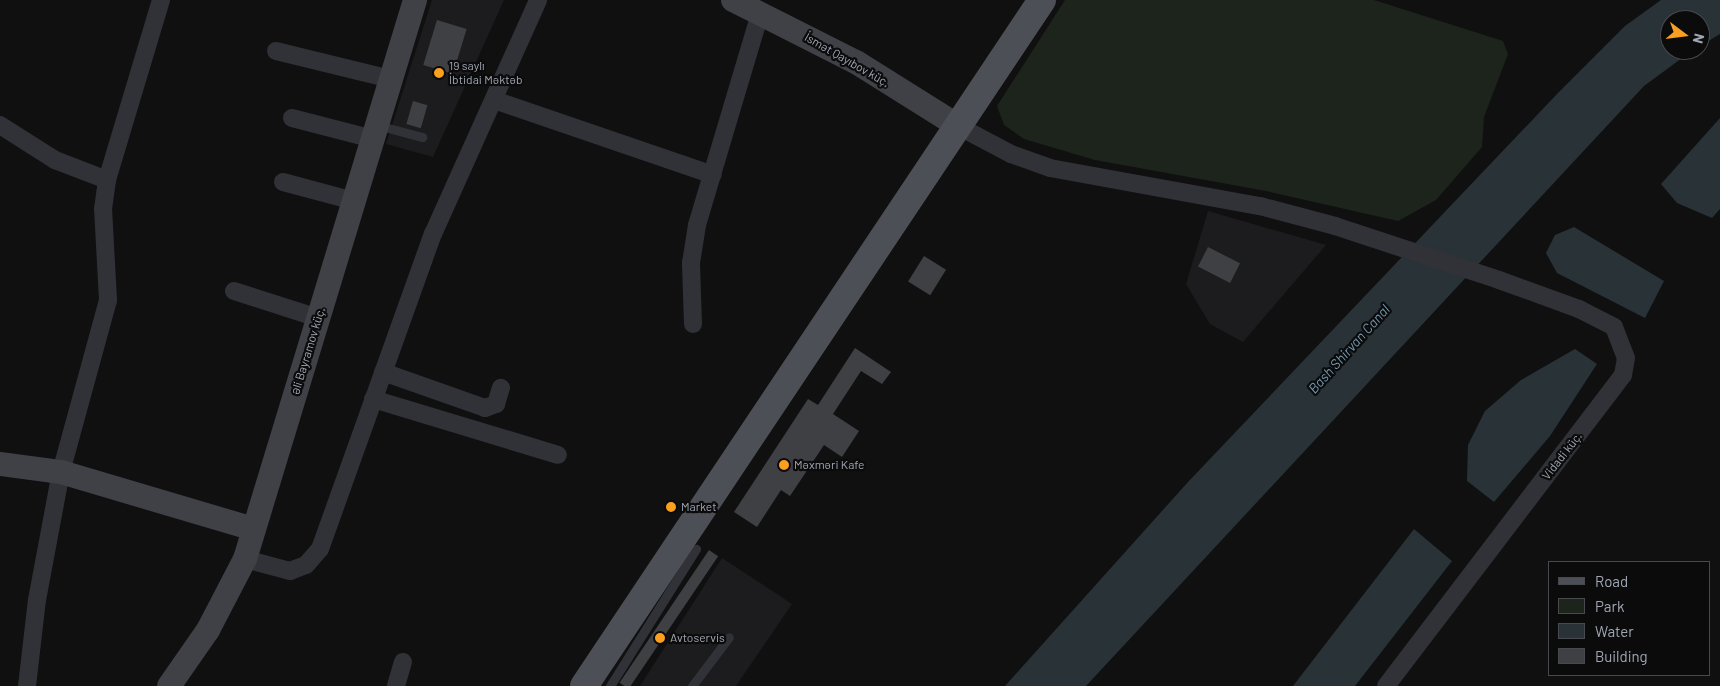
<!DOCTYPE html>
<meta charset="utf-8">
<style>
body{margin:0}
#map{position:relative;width:1720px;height:686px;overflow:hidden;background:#101011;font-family:Barlow,sans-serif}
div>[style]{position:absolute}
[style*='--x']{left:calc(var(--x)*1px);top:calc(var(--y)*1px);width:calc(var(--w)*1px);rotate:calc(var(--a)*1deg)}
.built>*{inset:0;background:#1c1c1e}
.green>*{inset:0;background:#1c241c}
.water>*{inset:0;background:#283237}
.building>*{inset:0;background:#3e4044;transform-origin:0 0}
.lane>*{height:9px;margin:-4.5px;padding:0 4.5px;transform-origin:4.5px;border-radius:4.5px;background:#313237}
.street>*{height:18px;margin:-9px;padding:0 9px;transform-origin:9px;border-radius:9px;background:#313237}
.secondary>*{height:24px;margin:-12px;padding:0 12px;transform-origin:12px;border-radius:12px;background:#3f4147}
.primary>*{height:28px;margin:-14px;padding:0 14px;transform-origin:14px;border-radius:14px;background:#4d4f56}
.dots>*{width:14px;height:14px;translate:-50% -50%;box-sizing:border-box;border:2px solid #0b0b0c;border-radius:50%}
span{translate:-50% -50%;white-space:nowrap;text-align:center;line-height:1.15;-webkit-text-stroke:4.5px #0b0b0c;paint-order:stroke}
.street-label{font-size:12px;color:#a0a7b3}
.poi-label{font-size:12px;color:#a0a7b3}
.left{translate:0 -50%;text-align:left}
.water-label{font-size:14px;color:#749ab1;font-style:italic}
.legend{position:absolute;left:1548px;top:561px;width:162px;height:115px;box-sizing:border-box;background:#0b0b0c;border:1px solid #47494f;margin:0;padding:6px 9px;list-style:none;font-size:15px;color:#a0a7b3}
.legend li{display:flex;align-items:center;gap:10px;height:25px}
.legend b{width:25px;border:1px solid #47494f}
.north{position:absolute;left:1660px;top:10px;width:50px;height:50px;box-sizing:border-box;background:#0b0b0c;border:1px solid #47494f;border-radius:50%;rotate:105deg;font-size:14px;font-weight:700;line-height:20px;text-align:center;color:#a0a7b3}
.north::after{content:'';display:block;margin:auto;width:18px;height:22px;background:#fb9f1e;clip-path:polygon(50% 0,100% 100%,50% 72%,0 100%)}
</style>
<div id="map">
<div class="built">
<div style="clip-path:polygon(432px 0,504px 0,433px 157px,386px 144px)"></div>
<div style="clip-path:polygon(1208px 211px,1326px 245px,1243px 342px,1210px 324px,1186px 284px)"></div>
<div style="clip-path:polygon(722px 558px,792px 604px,736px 686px,640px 686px)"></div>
</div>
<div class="green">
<div style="clip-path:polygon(1065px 0,1374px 0,1503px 41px,1508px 54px,1484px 117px,1482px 147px,1436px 200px,1398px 221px,1266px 191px,1095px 160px,1024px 139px,1004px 125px,997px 106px)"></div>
</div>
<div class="water">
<div style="clip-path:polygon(1661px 0,1720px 0,1720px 34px,1700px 46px,1700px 20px,1670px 20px,1670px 50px,1693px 50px,1644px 86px,1086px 686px,1005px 686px,1188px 482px,1557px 94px,1625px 26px)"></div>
<div style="clip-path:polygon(1720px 118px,1720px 209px,1712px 218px,1677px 203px,1661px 184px)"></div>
<div style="clip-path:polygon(1574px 227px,1664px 281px,1645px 318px,1557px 273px,1546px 253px,1555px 235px)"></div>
<div style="clip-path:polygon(1575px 349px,1597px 364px,1550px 436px,1494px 502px,1467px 481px,1468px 445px,1485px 411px,1521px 380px)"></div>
<div style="clip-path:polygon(1414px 529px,1452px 561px,1355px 686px,1293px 686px)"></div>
</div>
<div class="building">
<div style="left:437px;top:20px;width:31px;height:47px;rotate:17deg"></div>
<div style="left:413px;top:101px;width:15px;height:24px;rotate:16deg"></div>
<div style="left:1208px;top:247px;width:36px;height:22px;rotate:27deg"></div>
<div style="left:924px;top:256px;width:26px;height:30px;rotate:32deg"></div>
<div style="clip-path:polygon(855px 348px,891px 372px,882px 384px,861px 371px,833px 414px,859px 431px,842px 457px,824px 445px,790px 496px,781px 490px,757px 527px,734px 512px,808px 399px,818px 405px)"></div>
<div style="left:709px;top:550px;width:11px;height:160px;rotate:34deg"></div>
</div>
<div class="lane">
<div style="--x:377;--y:125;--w:47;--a:14.9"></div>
<div style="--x:610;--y:686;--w:162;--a:-57.9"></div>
<div style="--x:692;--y:686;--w:61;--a:-52.9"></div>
</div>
<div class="street">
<div style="--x:276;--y:51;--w:118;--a:13.7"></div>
<div style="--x:494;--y:100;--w:231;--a:18.9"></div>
<div style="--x:292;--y:118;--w:84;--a:14.5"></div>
<div style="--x:0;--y:125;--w:65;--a:32.5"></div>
<div style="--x:55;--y:160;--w:56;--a:21"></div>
<div style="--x:958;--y:126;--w:60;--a:27.8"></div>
<div style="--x:1011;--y:154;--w:41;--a:19.7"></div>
<div style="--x:1050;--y:168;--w:213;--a:10.3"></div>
<div style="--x:1260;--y:206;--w:78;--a:14.9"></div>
<div style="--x:1335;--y:226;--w:173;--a:18.2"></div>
<div style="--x:1499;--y:280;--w:85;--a:19.9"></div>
<div style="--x:1579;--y:309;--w:39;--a:27"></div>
<div style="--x:1614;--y:327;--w:33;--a:69"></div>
<div style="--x:1626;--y:358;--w:17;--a:100"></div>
<div style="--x:1623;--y:375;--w:391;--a:127.3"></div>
<div style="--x:283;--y:182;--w:73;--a:15"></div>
<div style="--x:234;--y:291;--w:88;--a:17.8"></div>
<div style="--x:693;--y:324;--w:61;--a:-91.9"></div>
<div style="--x:691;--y:263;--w:38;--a:-81"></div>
<div style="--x:697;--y:225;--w:220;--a:-73.4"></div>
<div style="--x:383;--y:372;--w:108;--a:19.4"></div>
<div style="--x:485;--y:408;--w:12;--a:-20"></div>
<div style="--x:496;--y:404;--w:17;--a:-73"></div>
<div style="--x:373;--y:399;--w:193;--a:16.8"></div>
<div style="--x:245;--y:559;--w:47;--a:14.9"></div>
<div style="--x:290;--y:571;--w:17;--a:-21"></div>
<div style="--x:306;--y:565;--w:21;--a:-49"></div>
<div style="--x:320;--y:549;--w:335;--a:-70.3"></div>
<div style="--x:433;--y:234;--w:256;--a:-65.8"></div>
<div style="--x:27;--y:686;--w:87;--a:-83.4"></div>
<div style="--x:37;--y:600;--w:130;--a:-79.4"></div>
<div style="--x:61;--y:472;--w:178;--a:-74.7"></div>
<div style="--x:108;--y:300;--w:91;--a:-93.1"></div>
<div style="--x:103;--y:209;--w:29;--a:-82"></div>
<div style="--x:107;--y:180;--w:188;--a:-73.3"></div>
<div style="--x:396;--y:686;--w:25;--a:-74"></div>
</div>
<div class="secondary">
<div style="--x:733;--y:0;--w:138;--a:26.8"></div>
<div style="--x:856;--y:62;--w:120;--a:32.1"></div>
<div style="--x:0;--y:464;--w:62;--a:7.5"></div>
<div style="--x:61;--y:472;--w:201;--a:16.5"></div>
<div style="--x:169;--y:686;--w:68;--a:-55.1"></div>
<div style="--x:208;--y:630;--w:80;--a:-62.5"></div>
<div style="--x:245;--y:559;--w:584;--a:-73.08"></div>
</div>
<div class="primary">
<div style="--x:584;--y:686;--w:825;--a:-56.27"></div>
</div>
<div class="dots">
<div style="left:439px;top:73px;background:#fb9f1e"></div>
<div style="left:784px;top:465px;background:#fb9f1e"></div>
<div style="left:671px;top:507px;background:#fb9f1e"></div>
<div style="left:660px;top:638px;background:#fb9f1e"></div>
</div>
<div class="street-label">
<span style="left:847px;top:60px;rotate:30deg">İsmət Qayıbov küç.</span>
<span style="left:308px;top:351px;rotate:-73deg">Əli Bayramov küç.</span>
<span style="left:1562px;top:456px;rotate:-52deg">Vidadi küç.</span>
</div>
<div class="poi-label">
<span class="left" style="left:449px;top:73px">19 saylı<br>İbtidai Məktəb</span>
<span class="left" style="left:794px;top:465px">Məxməri Kafe</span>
<span class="left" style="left:681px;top:507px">Market</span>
<span class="left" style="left:670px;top:638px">Avtoservis</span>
</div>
<div class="water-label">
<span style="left:1349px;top:349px;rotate:-48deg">Bash Shirvan Canal</span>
</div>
<ul class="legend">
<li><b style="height:6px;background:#4d4f56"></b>Road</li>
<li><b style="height:14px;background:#1c241c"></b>Park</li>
<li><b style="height:14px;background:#283237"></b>Water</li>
<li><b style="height:14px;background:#3e4044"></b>Building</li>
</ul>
<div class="north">N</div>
</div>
